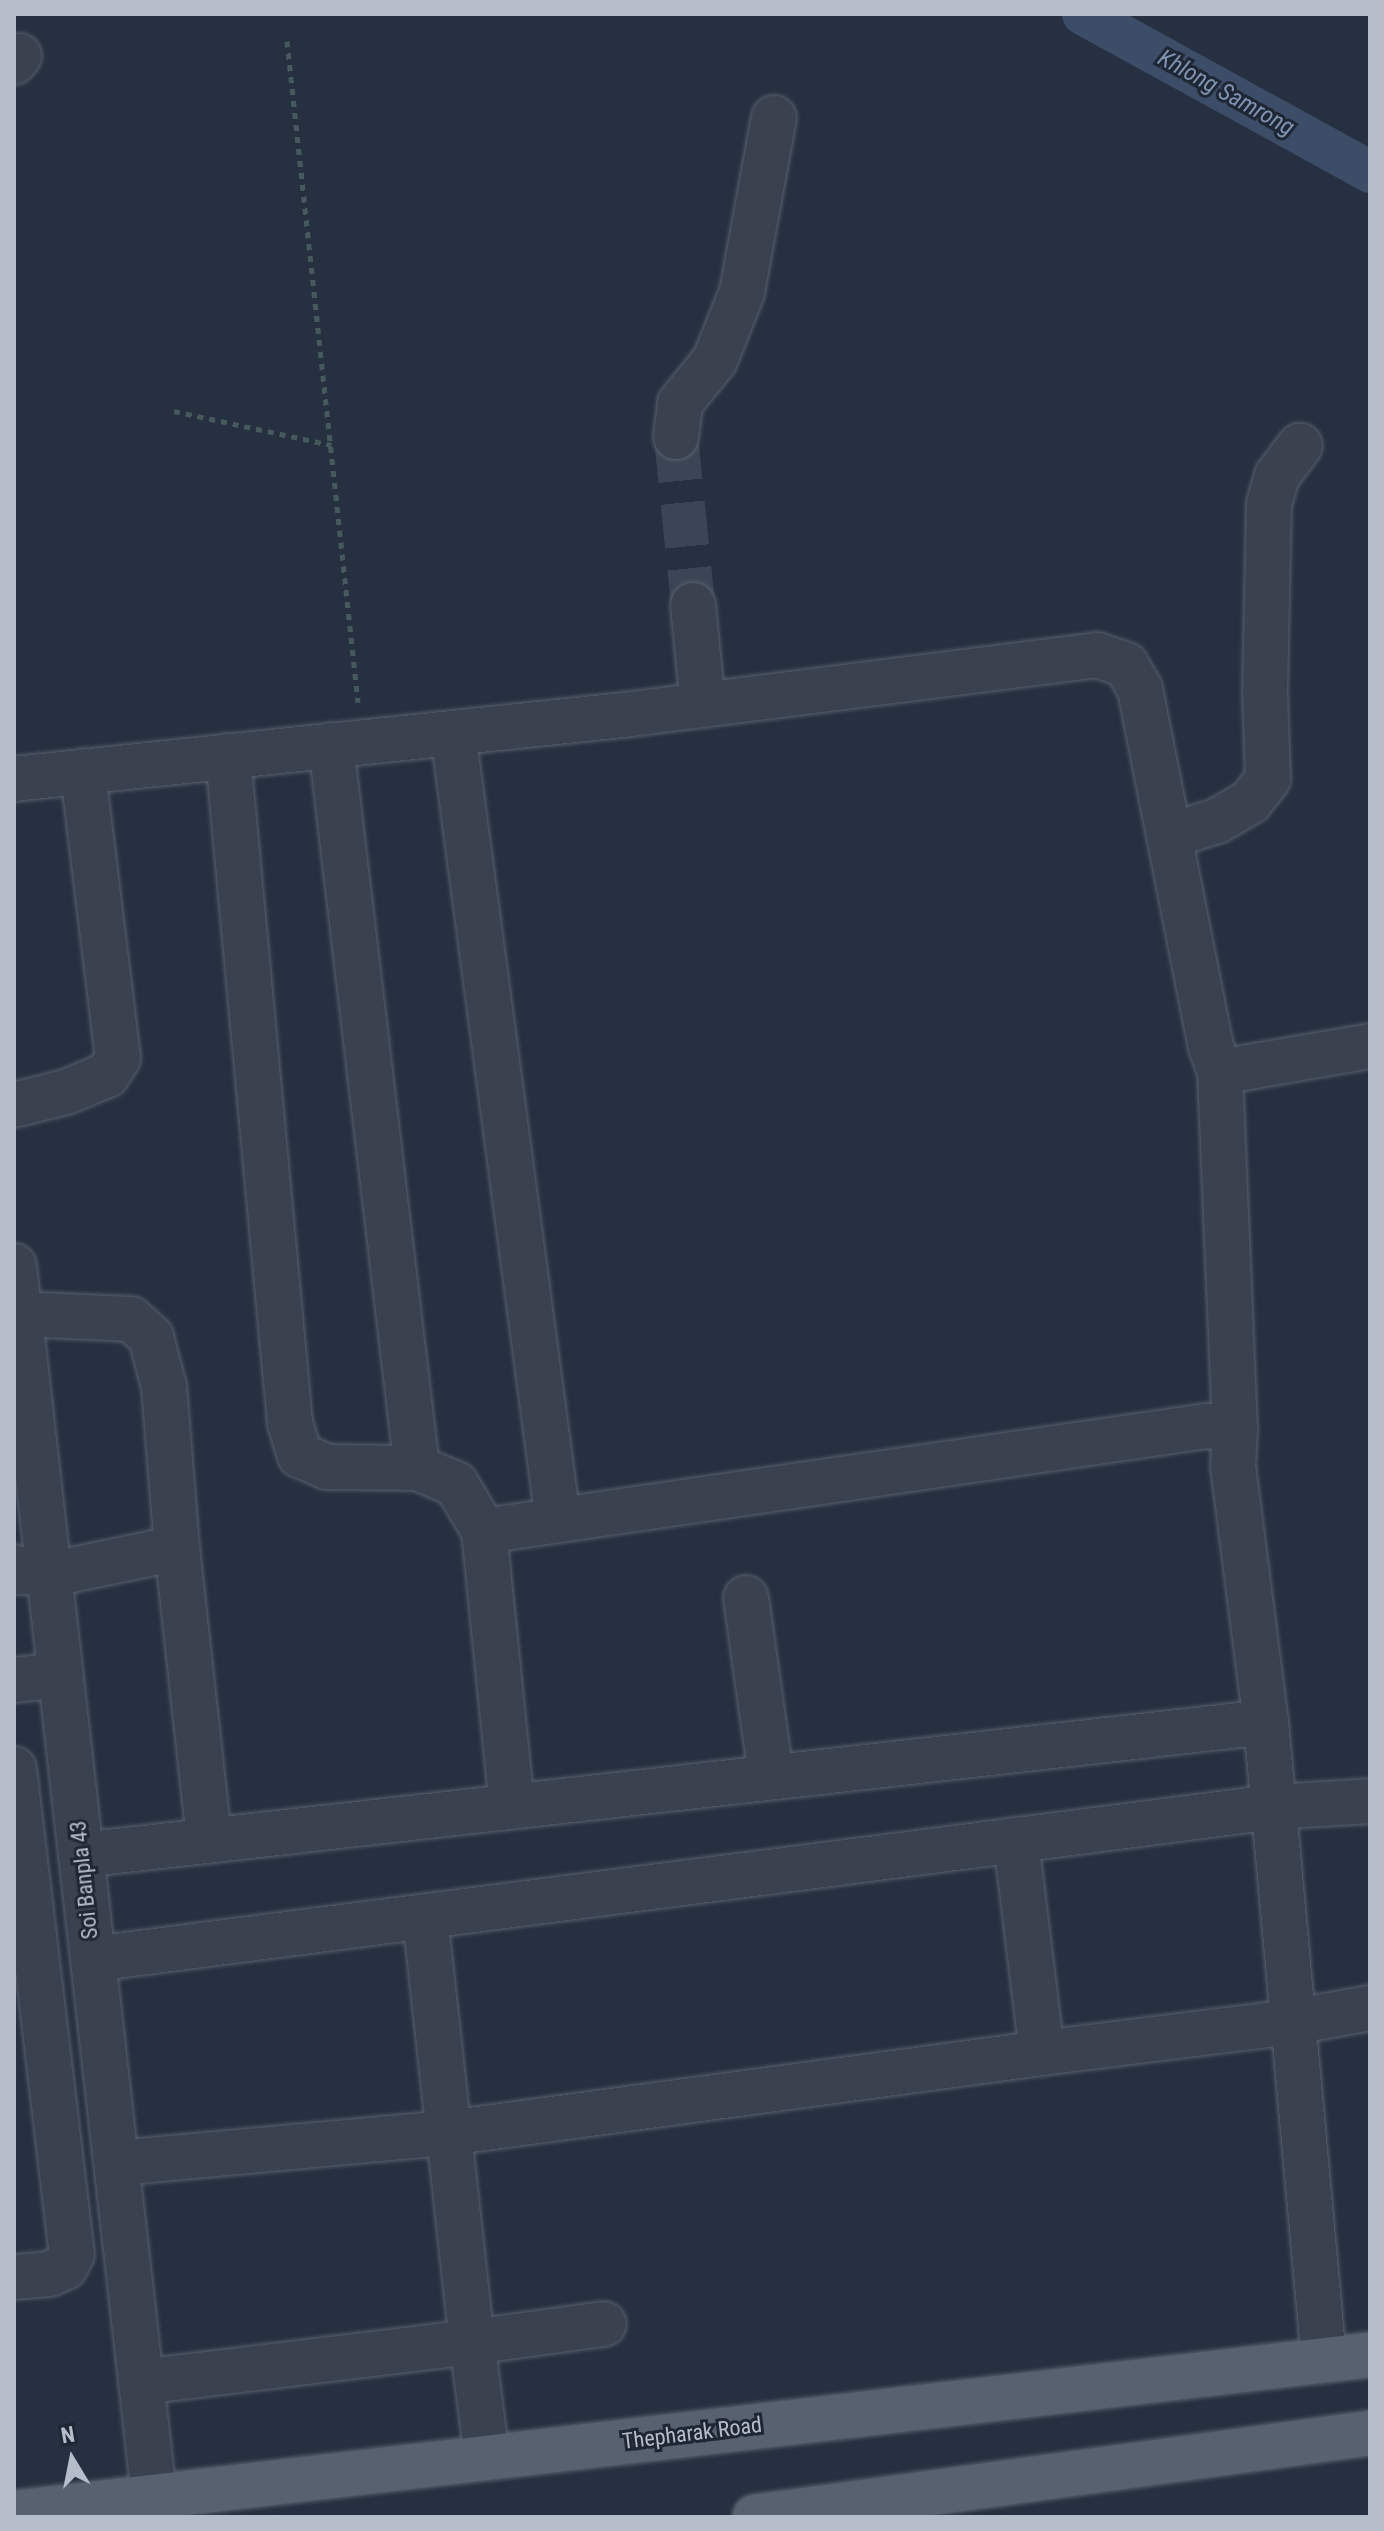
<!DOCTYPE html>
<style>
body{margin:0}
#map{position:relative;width:1384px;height:2531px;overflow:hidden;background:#263040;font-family:"Roboto Condensed",sans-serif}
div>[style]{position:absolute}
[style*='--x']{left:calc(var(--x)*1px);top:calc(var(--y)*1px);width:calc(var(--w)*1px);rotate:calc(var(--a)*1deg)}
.canal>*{height:42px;margin:-21px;padding:0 21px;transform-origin:21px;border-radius:21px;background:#3c4d68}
.minor-tunnel>*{height:44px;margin-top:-22px;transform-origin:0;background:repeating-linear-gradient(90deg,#3c4555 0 44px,transparent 0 66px)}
.path>*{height:5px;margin-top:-2.5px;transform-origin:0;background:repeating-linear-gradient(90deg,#465a5e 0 6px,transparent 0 12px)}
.roads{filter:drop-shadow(0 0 2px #58606d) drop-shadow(0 0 2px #58606d)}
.minor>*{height:44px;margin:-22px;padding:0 22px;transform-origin:22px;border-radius:22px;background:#3a4250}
.major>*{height:44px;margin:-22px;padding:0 22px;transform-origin:22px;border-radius:22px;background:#58616f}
span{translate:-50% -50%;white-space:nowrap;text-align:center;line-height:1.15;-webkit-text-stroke:6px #1f2735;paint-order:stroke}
.street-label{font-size:22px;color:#b6bdca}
.water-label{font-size:24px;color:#7e92b1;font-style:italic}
.frame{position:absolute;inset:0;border:16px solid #b6bdca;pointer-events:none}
.north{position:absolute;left:32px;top:2419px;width:80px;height:80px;-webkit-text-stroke:6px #1f2735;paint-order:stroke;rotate:350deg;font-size:22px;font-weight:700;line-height:32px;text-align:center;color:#b6bdca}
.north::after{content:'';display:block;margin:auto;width:28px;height:36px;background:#b6bdca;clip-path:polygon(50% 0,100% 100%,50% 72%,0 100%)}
</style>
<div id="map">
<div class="canal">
<div style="--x:1083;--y:14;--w:328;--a:28.8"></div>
</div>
<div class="minor-tunnel">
<div style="--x:676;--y:437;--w:169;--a:84.2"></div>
</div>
<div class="path">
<div style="--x:287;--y:41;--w:665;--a:83.87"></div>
<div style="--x:174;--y:411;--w:161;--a:12.2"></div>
</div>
<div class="roads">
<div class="minor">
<div style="--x:14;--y:62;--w:8;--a:-50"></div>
<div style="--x:676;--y:437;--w:34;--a:-83"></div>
<div style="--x:680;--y:403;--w:55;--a:-50.9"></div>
<div style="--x:715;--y:360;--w:73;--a:-68.3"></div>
<div style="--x:742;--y:292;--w:177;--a:-79.6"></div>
<div style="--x:693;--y:605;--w:100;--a:84.3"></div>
<div style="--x:453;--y:733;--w:794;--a:82.4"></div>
<div style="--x:331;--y:745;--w:728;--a:83.22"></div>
<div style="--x:228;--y:756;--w:670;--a:84.69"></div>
<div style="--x:290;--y:1423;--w:34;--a:73"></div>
<div style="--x:300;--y:1455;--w:30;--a:24"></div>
<div style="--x:327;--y:1467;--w:90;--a:0.6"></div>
<div style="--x:417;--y:1468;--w:42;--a:22.3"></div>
<div style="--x:456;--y:1484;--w:55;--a:59.2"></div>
<div style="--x:484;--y:1531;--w:275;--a:84.2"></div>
<div style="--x:14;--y:779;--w:612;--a:-6"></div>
<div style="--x:623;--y:715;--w:478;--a:-7.2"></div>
<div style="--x:1097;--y:655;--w:31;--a:19"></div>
<div style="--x:1126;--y:665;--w:28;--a:60"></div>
<div style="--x:1140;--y:689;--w:365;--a:78.8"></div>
<div style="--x:1211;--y:1047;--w:27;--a:70"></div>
<div style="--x:1220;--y:1072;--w:152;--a:-9.8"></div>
<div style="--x:1172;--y:835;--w:47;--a:-17.3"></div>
<div style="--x:1217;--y:821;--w:38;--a:-30"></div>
<div style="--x:1250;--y:802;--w:29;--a:-52"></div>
<div style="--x:1268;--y:779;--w:87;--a:-92"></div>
<div style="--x:1265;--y:692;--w:188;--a:-88.8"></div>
<div style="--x:1269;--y:504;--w:29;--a:-74"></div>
<div style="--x:1277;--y:476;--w:38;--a:-53"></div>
<div style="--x:1220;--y:1072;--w:357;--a:87.6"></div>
<div style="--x:14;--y:1105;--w:54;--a:-14"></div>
<div style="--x:66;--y:1092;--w:44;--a:-22.5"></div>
<div style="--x:107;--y:1075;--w:20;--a:-57"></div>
<div style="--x:118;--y:1058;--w:289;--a:-97"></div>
<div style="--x:14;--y:1266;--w:1237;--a:83.5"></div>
<div style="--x:484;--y:1531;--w:730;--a:-8.27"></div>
<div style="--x:1206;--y:1426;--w:29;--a:6"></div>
<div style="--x:1235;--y:1429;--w:37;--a:93"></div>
<div style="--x:1233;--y:1466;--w:258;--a:82.7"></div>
<div style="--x:177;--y:1548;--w:294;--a:83.7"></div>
<div style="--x:14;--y:1567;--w:7;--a:45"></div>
<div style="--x:19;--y:1572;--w:33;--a:3"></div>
<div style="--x:52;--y:1574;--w:128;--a:-11.7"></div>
<div style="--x:177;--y:1548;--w:162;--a:-94.6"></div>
<div style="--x:164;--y:1387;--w:52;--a:-104.6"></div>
<div style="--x:151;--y:1337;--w:27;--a:-138"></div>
<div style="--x:131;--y:1319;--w:112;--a:-177.4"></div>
<div style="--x:746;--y:1598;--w:180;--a:82"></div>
<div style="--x:14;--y:1680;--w:47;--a:-6.1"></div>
<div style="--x:14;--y:1769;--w:488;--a:83.2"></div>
<div style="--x:72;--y:2254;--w:15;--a:118"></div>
<div style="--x:65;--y:2267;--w:17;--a:156"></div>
<div style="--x:49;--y:2274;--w:35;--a:175"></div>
<div style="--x:81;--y:1855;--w:1192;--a:-6.4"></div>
<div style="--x:1266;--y:1722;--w:641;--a:84.81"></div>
<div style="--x:93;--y:1959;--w:1190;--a:-7.34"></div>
<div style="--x:1273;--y:1807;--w:97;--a:-3.5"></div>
<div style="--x:1042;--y:2053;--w:252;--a:-7.1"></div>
<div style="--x:1292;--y:2022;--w:79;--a:-10.2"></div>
<div style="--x:117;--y:2163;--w:332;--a:-5.2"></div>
<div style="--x:448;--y:2133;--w:599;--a:-7.67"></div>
<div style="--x:1042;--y:2053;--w:215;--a:-97"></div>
<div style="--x:141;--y:2382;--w:333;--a:-6.9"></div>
<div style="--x:472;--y:2342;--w:428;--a:-96.3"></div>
<div style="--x:487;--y:2457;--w:116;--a:-97.4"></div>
<div style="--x:472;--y:2342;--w:133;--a:-7.8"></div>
</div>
<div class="major">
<div style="--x:14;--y:2513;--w:1365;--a:-6.65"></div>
<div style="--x:755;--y:2517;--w:621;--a:-7.78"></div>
</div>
</div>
<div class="street-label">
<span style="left:84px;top:1880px;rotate:-96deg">Soi Banpla 43</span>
<span style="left:692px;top:2433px;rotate:-7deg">Thepharak Road</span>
</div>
<div class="water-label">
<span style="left:1226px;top:93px;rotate:29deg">Khlong Samrong</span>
</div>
<div class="frame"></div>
<div class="north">N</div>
</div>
